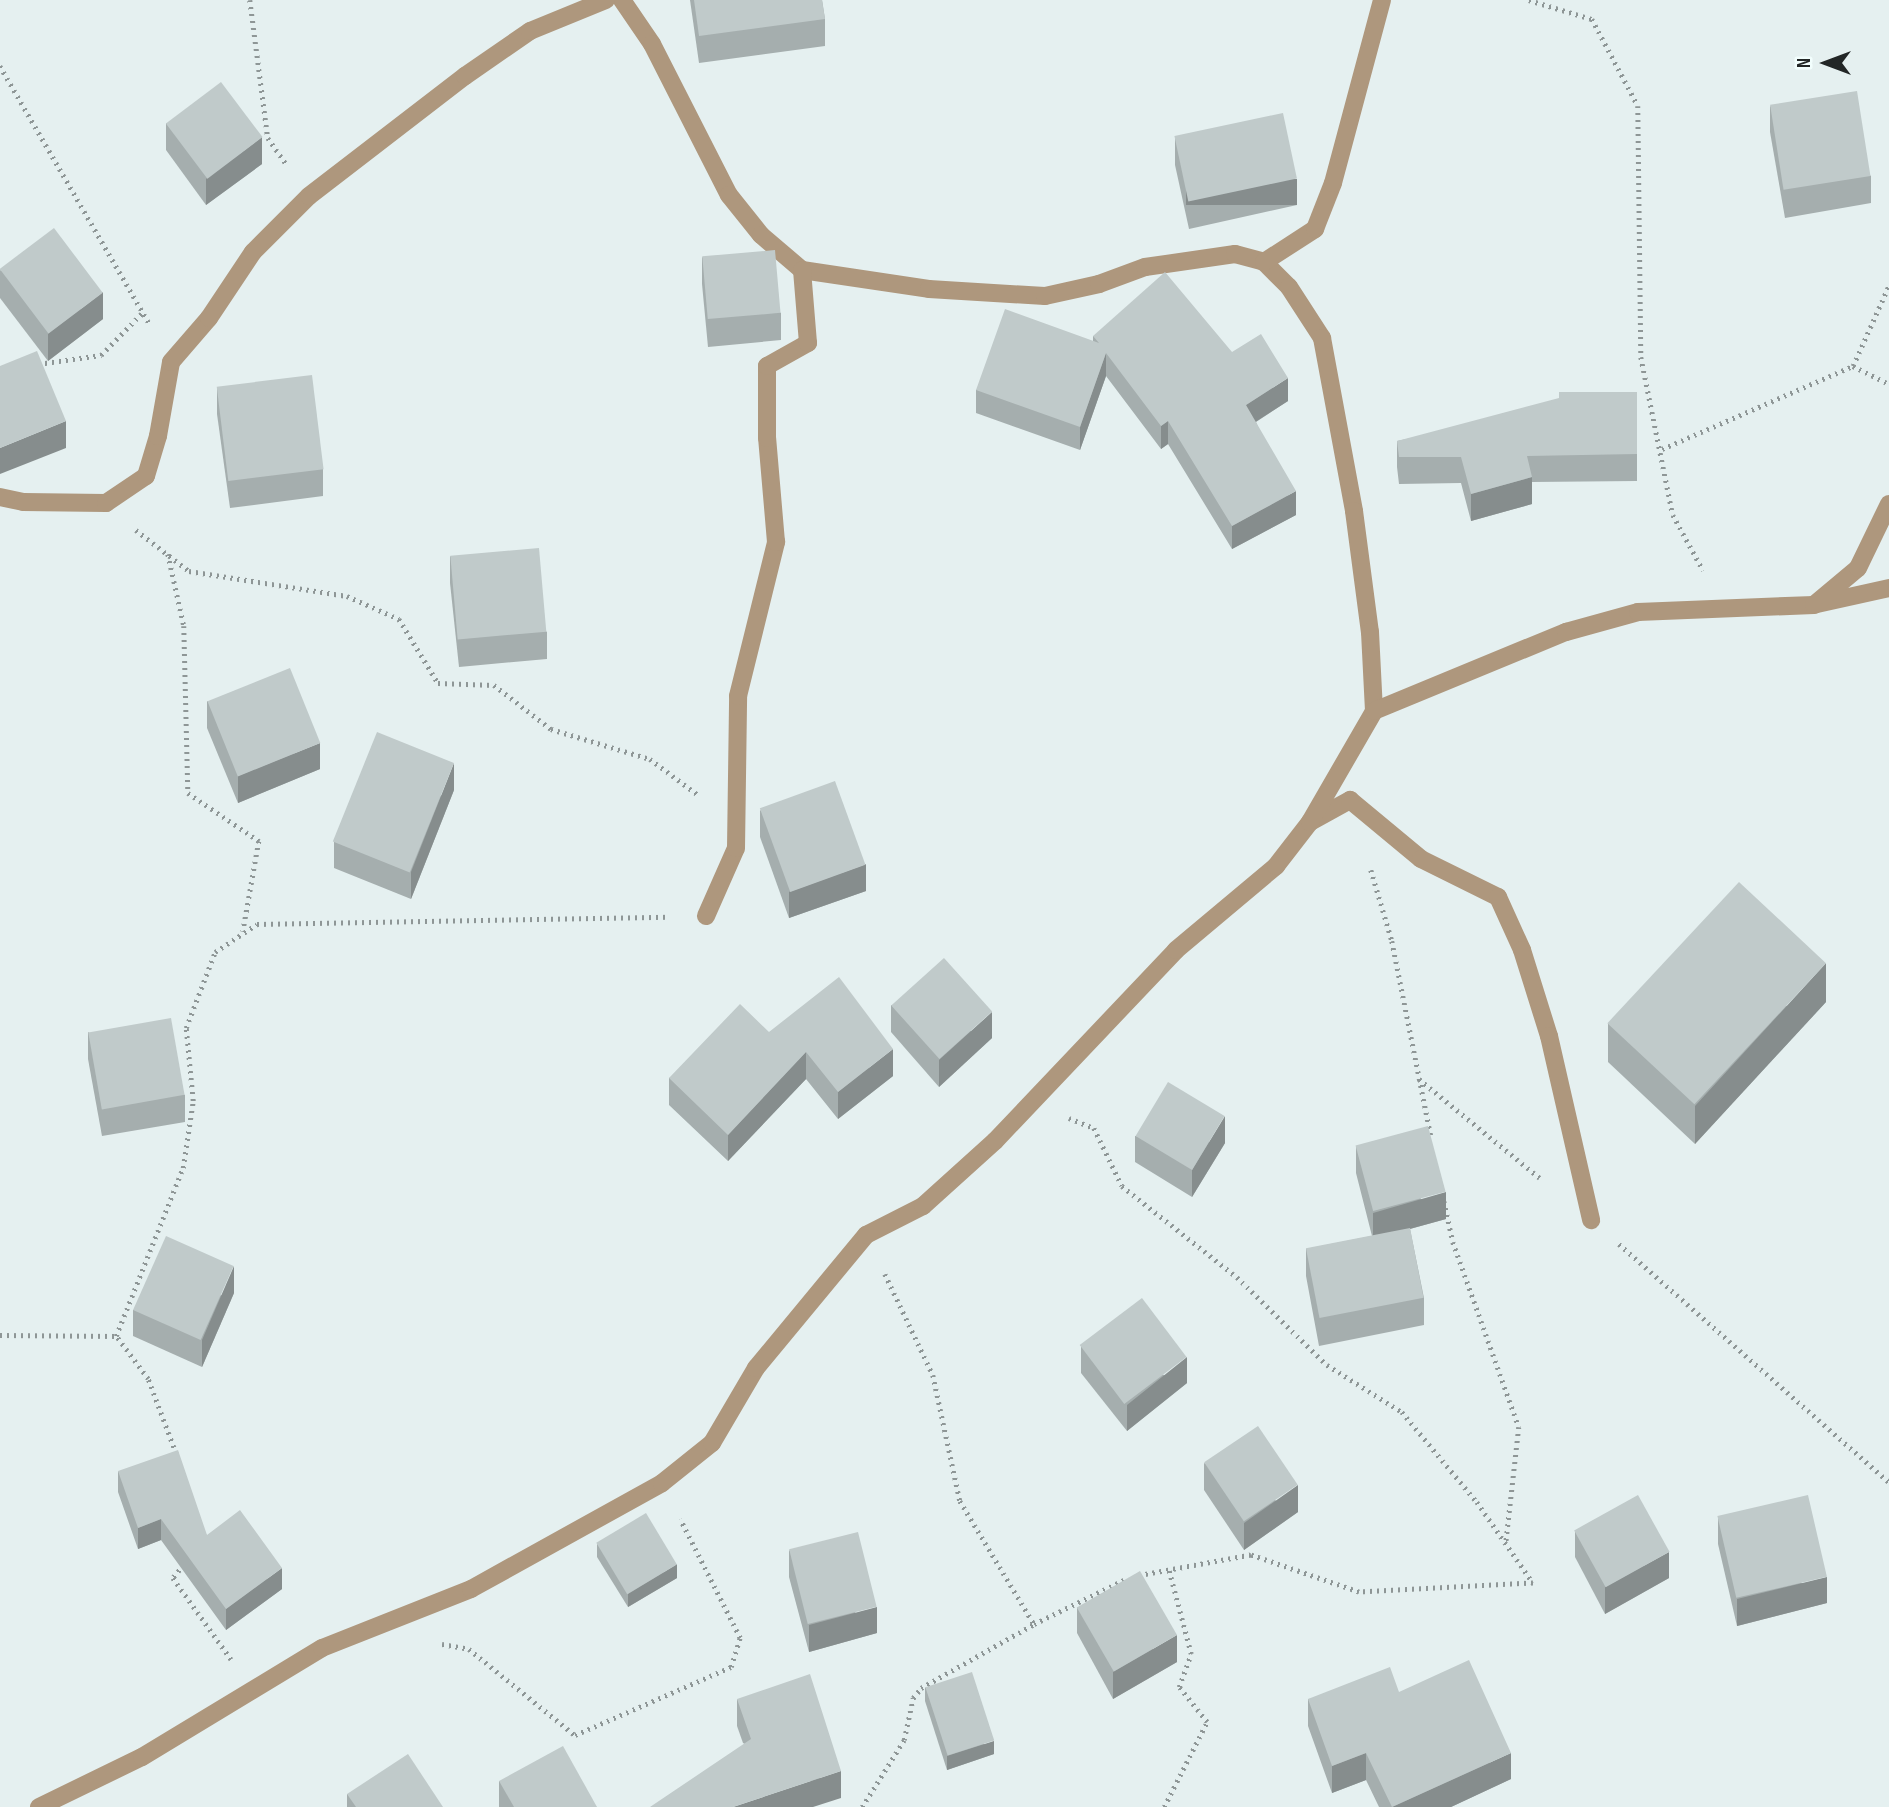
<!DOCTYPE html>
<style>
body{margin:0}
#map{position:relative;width:1889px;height:1807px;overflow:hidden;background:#e5f0f0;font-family:"Sofia Sans Condensed",sans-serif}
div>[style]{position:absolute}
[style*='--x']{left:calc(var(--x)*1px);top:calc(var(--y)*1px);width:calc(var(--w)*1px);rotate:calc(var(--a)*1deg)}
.path>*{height:4.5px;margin-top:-2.25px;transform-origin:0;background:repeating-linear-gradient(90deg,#8e9696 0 2px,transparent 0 7px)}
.lane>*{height:18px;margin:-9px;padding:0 9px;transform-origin:9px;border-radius:9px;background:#ae977d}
.street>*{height:18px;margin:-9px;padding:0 9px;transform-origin:9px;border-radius:9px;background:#ae977d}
.wall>*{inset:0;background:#a5aeae}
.shaded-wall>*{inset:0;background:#868d8d;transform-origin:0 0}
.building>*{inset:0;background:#c0caca;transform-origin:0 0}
span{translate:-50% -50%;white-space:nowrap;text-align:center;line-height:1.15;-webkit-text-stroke:5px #f2fefd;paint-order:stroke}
.north{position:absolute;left:1791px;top:28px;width:70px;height:70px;-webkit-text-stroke:5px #f2fefd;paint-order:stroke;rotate:270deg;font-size:19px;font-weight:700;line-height:28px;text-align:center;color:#222626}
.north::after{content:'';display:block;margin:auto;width:24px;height:32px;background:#222626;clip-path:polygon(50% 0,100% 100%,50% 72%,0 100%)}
</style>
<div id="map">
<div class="path">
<div style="--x:250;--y:0;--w:139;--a:82.6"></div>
<div style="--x:268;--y:138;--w:32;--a:55"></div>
<div style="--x:1529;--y:0;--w:66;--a:16.8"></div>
<div style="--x:1592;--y:19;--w:98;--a:62.1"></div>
<div style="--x:1638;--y:106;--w:251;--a:89.3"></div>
<div style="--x:1641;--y:357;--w:161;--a:78.6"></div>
<div style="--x:1673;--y:515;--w:63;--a:61.4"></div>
<div style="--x:0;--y:66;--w:299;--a:59.9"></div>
<div style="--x:38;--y:364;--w:64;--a:-8.1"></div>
<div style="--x:101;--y:355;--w:60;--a:-45.7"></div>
<div style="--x:1853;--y:366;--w:40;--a:26.6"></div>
<div style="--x:1662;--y:449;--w:208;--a:-23.5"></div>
<div style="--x:1853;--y:366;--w:89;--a:-66"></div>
<div style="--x:136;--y:530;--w:67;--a:37.7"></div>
<div style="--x:189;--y:571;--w:160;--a:9"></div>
<div style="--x:347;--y:596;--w:57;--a:23.9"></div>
<div style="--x:399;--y:619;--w:75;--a:58.6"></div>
<div style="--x:438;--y:683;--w:56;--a:2"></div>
<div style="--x:494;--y:685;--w:72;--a:37.7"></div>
<div style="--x:551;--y:729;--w:103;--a:16.9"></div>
<div style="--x:650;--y:759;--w:59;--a:36.7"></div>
<div style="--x:168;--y:554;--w:74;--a:77.5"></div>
<div style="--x:184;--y:626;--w:167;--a:88.6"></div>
<div style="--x:188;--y:793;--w:86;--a:34.1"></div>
<div style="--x:259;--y:841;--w:92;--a:100"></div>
<div style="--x:1371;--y:870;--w:74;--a:73.5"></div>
<div style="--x:1392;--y:941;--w:200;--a:78.7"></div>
<div style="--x:1419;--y:1079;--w:156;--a:39.3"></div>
<div style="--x:1069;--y:1118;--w:27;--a:22"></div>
<div style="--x:1094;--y:1128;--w:64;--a:64.2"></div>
<div style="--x:1122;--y:1186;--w:147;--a:38.4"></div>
<div style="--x:1237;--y:1277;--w:126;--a:44.4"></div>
<div style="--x:1327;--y:1365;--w:89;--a:32.1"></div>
<div style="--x:1402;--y:1412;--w:117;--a:50.2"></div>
<div style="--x:1477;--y:1502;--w:98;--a:55.3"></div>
<div style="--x:1533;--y:1583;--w:174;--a:177"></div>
<div style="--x:1359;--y:1592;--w:114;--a:-161.1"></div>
<div style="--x:1251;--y:1555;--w:116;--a:169.6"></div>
<div style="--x:1444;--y:1201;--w:42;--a:77.6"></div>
<div style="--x:1453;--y:1242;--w:196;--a:70.4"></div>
<div style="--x:1519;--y:1427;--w:117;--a:96.4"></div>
<div style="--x:1619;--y:1244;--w:360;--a:41.4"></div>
<div style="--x:885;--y:1274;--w:112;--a:64.6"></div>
<div style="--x:933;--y:1375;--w:129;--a:77.9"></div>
<div style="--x:960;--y:1501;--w:144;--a:59"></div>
<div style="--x:0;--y:1335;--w:116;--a:0.5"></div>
<div style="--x:176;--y:1454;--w:80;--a:-110.5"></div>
<div style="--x:148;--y:1379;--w:54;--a:-126.7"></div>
<div style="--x:116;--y:1336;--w:181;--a:-68.3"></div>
<div style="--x:183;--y:1168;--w:68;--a:-81.5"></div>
<div style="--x:193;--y:1101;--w:73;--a:-95.5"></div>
<div style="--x:186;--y:1028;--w:81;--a:-69.1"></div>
<div style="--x:215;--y:952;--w:50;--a:-33.7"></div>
<div style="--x:257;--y:924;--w:412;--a:-1"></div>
<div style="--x:184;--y:1565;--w:17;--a:130"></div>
<div style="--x:173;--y:1578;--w:100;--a:54.4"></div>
<div style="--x:442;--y:1644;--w:27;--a:10"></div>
<div style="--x:469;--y:1649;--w:136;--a:39.1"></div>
<div style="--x:575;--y:1735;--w:170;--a:-23.6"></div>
<div style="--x:731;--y:1667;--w:30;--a:-73"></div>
<div style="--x:740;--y:1638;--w:133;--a:-116.8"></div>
<div style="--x:862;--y:1807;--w:79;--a:-57.9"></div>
<div style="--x:904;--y:1740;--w:43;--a:-77.9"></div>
<div style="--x:913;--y:1698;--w:13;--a:-51"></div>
<div style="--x:921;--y:1688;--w:130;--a:-29.5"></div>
<div style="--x:1034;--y:1624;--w:105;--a:-26.1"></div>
<div style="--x:1164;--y:1807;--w:95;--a:-63.2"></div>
<div style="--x:1207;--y:1722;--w:45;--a:-128.7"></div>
<div style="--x:1179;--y:1687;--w:35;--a:-70"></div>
<div style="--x:1191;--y:1654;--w:86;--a:-104.8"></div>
</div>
<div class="lane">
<div style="--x:1310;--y:822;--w:46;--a:-28.8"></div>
<div style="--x:1350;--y:800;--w:92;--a:39.7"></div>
<div style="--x:1421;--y:859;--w:86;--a:26.3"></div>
<div style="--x:1498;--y:897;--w:58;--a:65.6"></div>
<div style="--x:1522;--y:950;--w:90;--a:72.6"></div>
<div style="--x:1549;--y:1036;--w:189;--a:77.1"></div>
</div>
<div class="street">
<div style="--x:622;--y:0;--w:53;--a:55.7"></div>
<div style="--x:652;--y:44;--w:169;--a:63"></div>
<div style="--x:729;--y:195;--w:51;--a:51.3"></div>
<div style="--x:761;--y:235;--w:54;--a:40.5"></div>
<div style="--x:802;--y:270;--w:128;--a:8.5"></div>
<div style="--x:929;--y:289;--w:116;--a:3.5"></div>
<div style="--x:1045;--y:296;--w:55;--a:-12.5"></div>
<div style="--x:1099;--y:284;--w:49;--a:-20.3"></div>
<div style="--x:1145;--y:267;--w:91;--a:-8.2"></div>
<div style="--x:1235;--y:254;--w:30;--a:15"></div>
<div style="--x:1264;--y:262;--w:35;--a:45"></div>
<div style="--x:1289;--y:287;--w:61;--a:57.1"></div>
<div style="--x:1322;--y:338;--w:176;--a:79.5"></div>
<div style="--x:1354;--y:511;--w:122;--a:82.5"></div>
<div style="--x:1370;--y:632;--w:79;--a:87.1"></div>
<div style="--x:1264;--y:262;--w:61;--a:-32.9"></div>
<div style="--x:1315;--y:229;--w:49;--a:-68.6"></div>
<div style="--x:1333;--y:183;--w:189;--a:-75"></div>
<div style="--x:0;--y:497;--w:24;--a:12"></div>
<div style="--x:23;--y:502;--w:83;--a:0.7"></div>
<div style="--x:106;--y:503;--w:48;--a:-34"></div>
<div style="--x:146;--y:476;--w:42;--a:-73.3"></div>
<div style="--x:158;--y:436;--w:75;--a:-80"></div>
<div style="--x:171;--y:362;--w:58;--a:-49.2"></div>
<div style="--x:209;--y:318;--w:79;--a:-56.3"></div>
<div style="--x:253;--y:252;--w:79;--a:-45"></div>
<div style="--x:309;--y:196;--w:197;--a:-37.6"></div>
<div style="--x:465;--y:76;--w:79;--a:-34.7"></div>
<div style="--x:530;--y:31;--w:82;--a:-22.2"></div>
<div style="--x:1817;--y:604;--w:74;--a:-12.5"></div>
<div style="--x:706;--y:916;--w:74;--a:-66.2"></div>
<div style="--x:736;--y:848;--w:152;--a:-89.2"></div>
<div style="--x:738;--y:696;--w:159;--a:-76.1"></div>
<div style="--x:776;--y:542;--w:104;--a:-94.9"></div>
<div style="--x:767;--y:438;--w:72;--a:-90"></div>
<div style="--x:767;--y:366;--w:47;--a:-29.3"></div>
<div style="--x:808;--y:343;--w:73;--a:-94.7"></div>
<div style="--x:39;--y:1807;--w:114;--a:-25.9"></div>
<div style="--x:142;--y:1757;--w:210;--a:-31.2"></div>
<div style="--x:322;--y:1648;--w:160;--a:-21.6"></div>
<div style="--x:471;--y:1589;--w:218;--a:-29"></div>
<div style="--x:662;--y:1483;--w:64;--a:-38.7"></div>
<div style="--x:712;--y:1443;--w:87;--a:-59.6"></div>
<div style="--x:756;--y:1368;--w:173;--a:-50.4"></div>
<div style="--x:866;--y:1235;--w:64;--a:-27"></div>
<div style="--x:923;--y:1206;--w:97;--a:-42.1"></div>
<div style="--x:995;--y:1141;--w:263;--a:-46.5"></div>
<div style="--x:1176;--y:950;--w:131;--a:-40"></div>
<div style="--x:1276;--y:866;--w:56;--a:-52.3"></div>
<div style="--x:1310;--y:822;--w:128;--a:-60"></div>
<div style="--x:1374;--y:711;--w:208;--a:-22.4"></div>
<div style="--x:1566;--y:632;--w:75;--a:-15.5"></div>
<div style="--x:1638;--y:612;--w:176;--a:-2.3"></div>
<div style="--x:1814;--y:605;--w:57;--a:-40.1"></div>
<div style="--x:1858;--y:568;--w:71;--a:-64.2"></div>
</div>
<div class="wall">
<div style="clip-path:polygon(690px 0,822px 0,825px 19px,825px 46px,699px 63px)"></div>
<div style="clip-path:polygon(1770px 106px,1871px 176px,1871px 203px,1785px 218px,1770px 132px)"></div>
<div style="clip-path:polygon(166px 123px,262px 164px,206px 205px,166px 150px)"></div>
<div style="clip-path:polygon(1175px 138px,1297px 205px,1189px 229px,1175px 165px)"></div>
<div style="clip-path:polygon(702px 257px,781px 313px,781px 340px,708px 347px,702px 284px)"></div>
<div style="clip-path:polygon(0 270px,103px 319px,48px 361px,0 298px)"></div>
<div style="clip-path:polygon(1093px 336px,1232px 352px,1288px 401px,1256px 422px,1296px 515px,1232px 549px,1168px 444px,1161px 449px,1106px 376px,1080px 450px,976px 413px,976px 390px,1093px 341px)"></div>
<div style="clip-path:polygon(217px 387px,323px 469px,323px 496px,230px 508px,217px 414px)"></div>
<div style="clip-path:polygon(1637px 392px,1637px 481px,1532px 482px,1532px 504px,1471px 521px,1461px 483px,1399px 484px,1397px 467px,1397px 441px)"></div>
<div style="clip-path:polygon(450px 556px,547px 632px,547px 659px,459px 667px,450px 583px)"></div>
<div style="clip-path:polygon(207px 701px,320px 769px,238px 803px,207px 728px)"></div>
<div style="clip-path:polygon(454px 790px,411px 899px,334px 868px,334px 842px)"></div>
<div style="clip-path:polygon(760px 810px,866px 891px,789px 918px,760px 837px)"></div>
<div style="clip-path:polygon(1826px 1002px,1695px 1144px,1608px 1062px,1608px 1024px)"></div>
<div style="clip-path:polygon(891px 1005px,992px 1038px,939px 1087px,891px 1032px)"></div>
<div style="clip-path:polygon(88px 1032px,185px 1095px,185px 1122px,102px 1136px,88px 1059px)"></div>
<div style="clip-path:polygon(769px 1032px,893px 1076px,838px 1119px,806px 1079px,728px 1161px,669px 1105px,669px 1078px)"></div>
<div style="clip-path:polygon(1135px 1136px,1225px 1143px,1192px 1197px,1135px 1162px)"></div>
<div style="clip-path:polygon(1356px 1146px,1446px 1219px,1410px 1229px,1424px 1298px,1424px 1325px,1319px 1346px,1306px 1276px,1306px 1249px,1372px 1236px,1356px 1173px)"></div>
<div style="clip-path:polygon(234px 1293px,202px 1367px,133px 1336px,133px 1310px)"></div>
<div style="clip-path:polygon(1081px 1346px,1187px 1383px,1127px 1431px,1081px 1373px)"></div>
<div style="clip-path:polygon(1204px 1463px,1298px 1512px,1244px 1550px,1204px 1490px)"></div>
<div style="clip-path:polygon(118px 1471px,207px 1535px,282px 1589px,226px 1630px,161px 1540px,138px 1549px,118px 1492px)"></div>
<div style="clip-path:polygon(1718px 1517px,1827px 1603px,1737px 1626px,1718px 1544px)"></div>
<div style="clip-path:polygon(1575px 1531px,1669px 1578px,1605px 1614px,1575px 1557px)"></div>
<div style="clip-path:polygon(597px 1544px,677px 1578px,628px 1607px,597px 1557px)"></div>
<div style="clip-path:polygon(789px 1550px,877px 1633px,809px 1652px,789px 1577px)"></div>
<div style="clip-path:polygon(1077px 1607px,1177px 1662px,1113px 1699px,1077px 1633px)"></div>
<div style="clip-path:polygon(925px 1687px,994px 1754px,947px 1770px,925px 1701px)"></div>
<div style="clip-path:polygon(1399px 1692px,1511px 1779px,1451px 1807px,1379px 1807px,1366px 1780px,1332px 1793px,1308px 1726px,1308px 1699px)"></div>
<div style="clip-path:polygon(737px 1699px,841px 1798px,743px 1743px,737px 1726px)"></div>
<div style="clip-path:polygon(499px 1781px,597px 1807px,499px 1807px)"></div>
<div style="clip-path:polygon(347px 1794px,443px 1807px,347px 1807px)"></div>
</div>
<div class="shaded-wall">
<div style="clip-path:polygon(262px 137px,262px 164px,206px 205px,206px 179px)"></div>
<div style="left:1297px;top:179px;width:26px;height:111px;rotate:90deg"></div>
<div style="clip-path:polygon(103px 292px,103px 319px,48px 361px,48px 334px)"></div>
<div style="clip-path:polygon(1106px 353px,1106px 376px,1080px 450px,1080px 427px)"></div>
<div style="clip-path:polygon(1288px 378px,1288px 401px,1246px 428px,1246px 405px)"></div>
<div style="clip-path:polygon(66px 421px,66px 448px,0 474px,0 448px)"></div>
<div style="clip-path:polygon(1168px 421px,1168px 444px,1161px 449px,1161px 426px)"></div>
<div style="clip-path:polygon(1532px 477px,1532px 504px,1471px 521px,1471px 494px)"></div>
<div style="clip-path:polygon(1296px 491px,1296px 515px,1232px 549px,1232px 526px)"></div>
<div style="clip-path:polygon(320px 743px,320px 769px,238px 803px,238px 776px)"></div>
<div style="clip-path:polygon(454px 763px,454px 790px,411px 899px,411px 872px)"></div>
<div style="clip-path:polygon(866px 864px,866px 891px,789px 918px,789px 892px)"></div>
<div style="clip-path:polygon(1826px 963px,1826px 1002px,1695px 1144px,1695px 1106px)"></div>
<div style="clip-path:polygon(992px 1012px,992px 1038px,939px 1087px,939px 1060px)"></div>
<div style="clip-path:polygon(893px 1049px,893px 1076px,838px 1119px,838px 1092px)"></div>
<div style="clip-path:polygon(806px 1052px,806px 1079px,728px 1161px,728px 1135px)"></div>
<div style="clip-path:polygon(1225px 1116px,1225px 1143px,1192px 1197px,1192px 1170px)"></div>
<div style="clip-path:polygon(1446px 1192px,1446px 1219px,1373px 1239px,1373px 1213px)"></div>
<div style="clip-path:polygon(234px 1266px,234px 1293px,202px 1367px,202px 1340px)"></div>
<div style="clip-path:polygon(1187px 1357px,1187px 1383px,1127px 1431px,1127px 1405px)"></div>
<div style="clip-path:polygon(1298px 1485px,1298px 1512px,1244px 1550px,1244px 1523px)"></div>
<div style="clip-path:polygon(161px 1519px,161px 1540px,138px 1549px,138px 1528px)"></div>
<div style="clip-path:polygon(1669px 1552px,1669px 1578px,1605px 1614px,1605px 1587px)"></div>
<div style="clip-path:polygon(677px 1564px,677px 1578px,628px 1607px,628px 1594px)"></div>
<div style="clip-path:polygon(282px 1568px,282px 1589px,226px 1630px,226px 1609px)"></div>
<div style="clip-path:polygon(1827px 1577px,1827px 1603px,1737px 1626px,1737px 1599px)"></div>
<div style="clip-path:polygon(877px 1607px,877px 1633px,809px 1652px,809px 1625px)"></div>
<div style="clip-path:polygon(1177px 1635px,1177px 1662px,1113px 1699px,1113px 1672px)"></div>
<div style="clip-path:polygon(994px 1741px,994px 1754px,947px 1770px,947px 1756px)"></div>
<div style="clip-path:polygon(1366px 1753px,1366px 1780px,1332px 1793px,1332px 1766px)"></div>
<div style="clip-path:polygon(1511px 1753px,1511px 1779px,1451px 1807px,1392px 1807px)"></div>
<div style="clip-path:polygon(841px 1771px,841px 1798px,813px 1807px,733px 1807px)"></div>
</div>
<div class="building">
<div style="clip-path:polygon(694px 0,822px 0,825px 19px,699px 36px)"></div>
<div style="left:221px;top:82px;width:69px;height:69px;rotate:53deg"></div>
<div style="left:1857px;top:91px;width:86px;height:88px;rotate:81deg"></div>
<div style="left:1283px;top:113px;width:67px;height:111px;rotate:78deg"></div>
<div style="left:54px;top:228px;width:81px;height:68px;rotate:53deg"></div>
<div style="left:775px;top:250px;width:63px;height:73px;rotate:85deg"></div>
<div style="clip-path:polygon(1165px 272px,1232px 352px,1261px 334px,1288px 378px,1246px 405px,1296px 491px,1232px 526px,1168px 421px,1161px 426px,1106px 353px,1080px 427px,976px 390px,1005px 309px,1099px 343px,1093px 336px)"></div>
<div style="clip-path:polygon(37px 351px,66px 421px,0 448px,0 366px)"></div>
<div style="left:312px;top:375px;width:95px;height:96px;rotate:83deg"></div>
<div style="clip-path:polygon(1559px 392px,1637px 392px,1637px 454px,1527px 456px,1532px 477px,1471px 494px,1461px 457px,1399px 457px,1397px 441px,1559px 398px)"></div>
<div style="left:539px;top:548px;width:84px;height:89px;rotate:85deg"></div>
<div style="left:290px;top:668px;width:81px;height:89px;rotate:68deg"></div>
<div style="left:377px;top:732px;width:83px;height:118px;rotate:22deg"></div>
<div style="left:835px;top:781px;width:89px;height:80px;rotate:70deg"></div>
<div style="left:1739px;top:882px;width:119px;height:193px;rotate:43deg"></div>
<div style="left:944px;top:958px;width:72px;height:71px;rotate:48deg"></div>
<div style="clip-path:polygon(839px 977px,893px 1049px,838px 1092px,806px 1052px,728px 1135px,669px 1078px,740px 1004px,769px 1032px)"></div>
<div style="left:171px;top:1018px;width:78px;height:84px;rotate:80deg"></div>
<div style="left:1168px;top:1082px;width:66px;height:63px;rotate:31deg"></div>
<div style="left:1428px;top:1126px;width:68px;height:75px;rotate:75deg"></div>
<div style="left:1410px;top:1228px;width:71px;height:106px;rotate:79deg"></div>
<div style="left:166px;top:1236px;width:74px;height:81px;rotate:24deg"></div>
<div style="left:1142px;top:1298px;width:74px;height:78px;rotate:53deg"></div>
<div style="left:1258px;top:1426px;width:71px;height:65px;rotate:56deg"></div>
<div style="clip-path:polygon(178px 1450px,207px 1535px,240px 1510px,282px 1568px,226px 1609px,161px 1519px,138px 1528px,118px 1471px)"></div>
<div style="left:1638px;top:1495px;width:65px;height:73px;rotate:61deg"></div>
<div style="left:1808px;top:1495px;width:84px;height:93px;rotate:77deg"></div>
<div style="left:646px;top:1513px;width:60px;height:58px;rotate:59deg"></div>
<div style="left:858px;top:1532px;width:77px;height:71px;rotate:76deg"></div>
<div style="left:1140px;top:1571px;width:74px;height:73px;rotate:60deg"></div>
<div style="clip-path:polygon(1469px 1660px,1511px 1753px,1392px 1807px,1366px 1753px,1332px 1766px,1308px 1699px,1390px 1667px,1399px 1692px)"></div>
<div style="left:972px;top:1672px;width:72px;height:49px;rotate:72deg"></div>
<div style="clip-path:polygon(810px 1674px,841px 1771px,733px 1807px,650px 1807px,751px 1739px,737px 1699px)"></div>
<div style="clip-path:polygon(563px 1746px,597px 1807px,514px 1807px,499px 1781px)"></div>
<div style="clip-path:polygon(408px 1754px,443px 1807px,356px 1807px,347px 1794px)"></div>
</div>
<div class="north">N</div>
</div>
